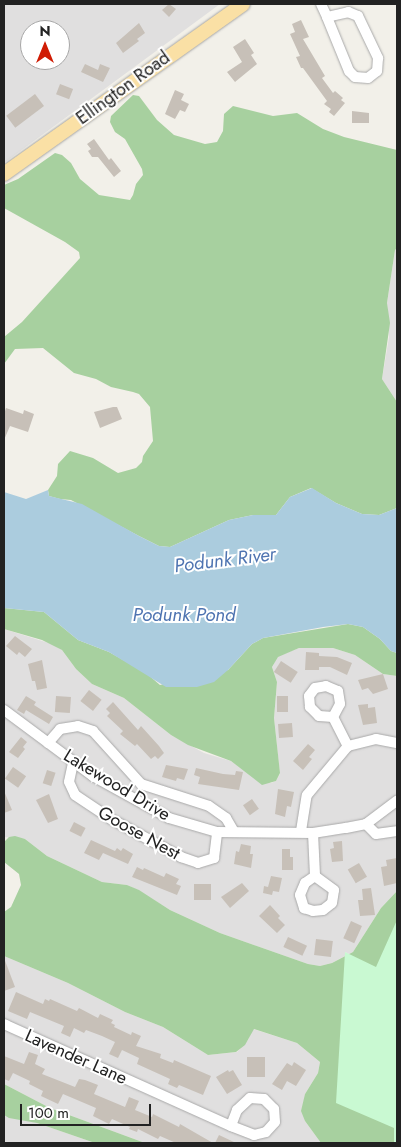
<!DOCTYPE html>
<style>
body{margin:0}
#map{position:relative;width:401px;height:1147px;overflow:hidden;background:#f2f0e9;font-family:Jost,sans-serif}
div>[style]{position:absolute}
.residential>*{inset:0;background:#e0dfdf}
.forest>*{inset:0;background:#a7d09f}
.park>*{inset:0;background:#c9f9d2}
.water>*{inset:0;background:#abccde}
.building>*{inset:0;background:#c7c0b8;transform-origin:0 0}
.roads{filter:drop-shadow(0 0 1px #a9a9a9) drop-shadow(0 0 1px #a9a9a9)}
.minor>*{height:10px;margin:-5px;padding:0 5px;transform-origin:5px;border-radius:5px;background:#fff}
.major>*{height:14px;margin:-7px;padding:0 7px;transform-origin:7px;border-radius:7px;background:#fae0a5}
span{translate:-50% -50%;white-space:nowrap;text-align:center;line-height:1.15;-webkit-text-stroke:4px #fff;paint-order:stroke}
.street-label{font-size:18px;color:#222}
.water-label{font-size:19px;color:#4f74b1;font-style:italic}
.frame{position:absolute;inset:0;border:5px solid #222;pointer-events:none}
.north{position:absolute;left:20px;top:20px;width:50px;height:50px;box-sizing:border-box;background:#fff;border:1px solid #a7a7a7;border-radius:50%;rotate:0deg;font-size:14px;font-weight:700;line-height:20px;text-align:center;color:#222}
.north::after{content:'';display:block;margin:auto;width:18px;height:22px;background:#d01c04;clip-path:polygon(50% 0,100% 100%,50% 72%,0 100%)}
.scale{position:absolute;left:20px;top:1104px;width:131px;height:22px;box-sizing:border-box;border:2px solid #222;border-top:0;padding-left:6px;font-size:15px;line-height:18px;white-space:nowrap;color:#222;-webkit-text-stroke:4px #fff;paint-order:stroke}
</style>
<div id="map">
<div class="residential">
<div style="clip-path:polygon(evenodd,4px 4px,220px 4px,4px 163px,4px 4px,30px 30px,60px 30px,60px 60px,30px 60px,30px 30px)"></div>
<div style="clip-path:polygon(397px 248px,397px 402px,382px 379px,389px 337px,387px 303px,395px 250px)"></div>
<div style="clip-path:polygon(4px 629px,52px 644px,62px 650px,76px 669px,92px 684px,124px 698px,171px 735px,204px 753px,231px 761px,245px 771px,271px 783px,276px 781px,280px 774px,274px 718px,277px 682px,272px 667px,278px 656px,299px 648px,333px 648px,355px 655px,383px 674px,397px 676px,397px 891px,381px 908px,353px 952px,349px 954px,345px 952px,345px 956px,332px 963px,320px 966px,308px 964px,220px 933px,170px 910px,138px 890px,127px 885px,102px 882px,47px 856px,25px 839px,4px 837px)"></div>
<div style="clip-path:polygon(4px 956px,68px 983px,125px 1012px,163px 1027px,208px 1055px,237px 1052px,248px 1040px,253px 1029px,297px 1043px,320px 1062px,318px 1073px,305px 1094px,304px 1105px,305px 1121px,321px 1143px,145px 1143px,50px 1108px,4px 1084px)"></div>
<div style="clip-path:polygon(4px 1115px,37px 1123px,95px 1143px,4px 1143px)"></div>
</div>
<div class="forest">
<div style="clip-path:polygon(133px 95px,139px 96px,157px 120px,174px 135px,205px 144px,217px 142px,223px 131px,224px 114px,233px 106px,273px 116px,297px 113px,323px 129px,344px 137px,397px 150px,397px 248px,395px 250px,387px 303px,390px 323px,382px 379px,397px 402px,397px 508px,379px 515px,362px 514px,336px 503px,311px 488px,290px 497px,276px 515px,253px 515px,229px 520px,170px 547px,159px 546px,139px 536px,71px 500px,60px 499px,49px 496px,48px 490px,57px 476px,58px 464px,70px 451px,93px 458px,118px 473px,136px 468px,142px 462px,143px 456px,153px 441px,150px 407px,139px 394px,133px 392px,111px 387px,96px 379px,74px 373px,43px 348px,15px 349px,4px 364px,4px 337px,22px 322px,80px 258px,79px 252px,65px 242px,4px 208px,4px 185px,18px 179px,55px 153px,62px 155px,71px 163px,80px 179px,99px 195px,130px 200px,133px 195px,136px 184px,143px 175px,142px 169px,125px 139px,115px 132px,110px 122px,111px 116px)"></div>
<div style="clip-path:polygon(4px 608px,44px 612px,78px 640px,109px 652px,146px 673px,160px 685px,228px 670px,252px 644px,263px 638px,348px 624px,363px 627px,380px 639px,391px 651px,397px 653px,397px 676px,383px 674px,355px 655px,333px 648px,299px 648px,278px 657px,272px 667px,277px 682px,274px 718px,280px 773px,276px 781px,262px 785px,231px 761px,188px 745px,171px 735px,124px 698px,92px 684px,76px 669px,62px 650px,42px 640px,4px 629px)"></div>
<div style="clip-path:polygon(15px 836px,25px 839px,47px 856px,102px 882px,127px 885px,139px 890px,170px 910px,220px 933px,308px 964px,320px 966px,332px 963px,353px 952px,381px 908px,397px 891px,397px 1143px,321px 1143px,305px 1121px,301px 1111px,305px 1094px,318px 1073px,320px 1062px,297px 1043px,254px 1029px,245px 1045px,236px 1052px,208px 1055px,163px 1027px,125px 1012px,68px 983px,4px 956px,4px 912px,11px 907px,21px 885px,19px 874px,4px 862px,4px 842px,9px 837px)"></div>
<div style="clip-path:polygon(4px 1084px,50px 1108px,145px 1143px,95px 1143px,37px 1123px,9px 1118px,4px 1115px)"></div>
</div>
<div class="park">
<div style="clip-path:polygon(397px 920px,397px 1143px,394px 1143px,394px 1128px,336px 1103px,345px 952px,376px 967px)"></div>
</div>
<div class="water">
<div style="clip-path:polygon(312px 488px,336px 503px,362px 514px,379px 515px,397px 508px,397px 653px,391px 651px,380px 639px,363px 627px,348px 624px,323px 627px,263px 638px,252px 644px,228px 670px,214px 682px,197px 687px,166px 687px,109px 652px,78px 640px,44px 612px,4px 608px,4px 492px,26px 499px,48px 490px,49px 496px,82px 504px,139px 536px,159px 546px,170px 547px,229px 520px,253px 515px,276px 515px,290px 497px)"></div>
</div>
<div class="building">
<div style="clip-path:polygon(169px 4px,176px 9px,169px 17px,162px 10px)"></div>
<div style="clip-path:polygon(301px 20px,309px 37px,303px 39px,325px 76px,322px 78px,333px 93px,335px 91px,343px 98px,341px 100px,345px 103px,334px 116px,329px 112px,331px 109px,324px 104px,327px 101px,303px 68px,301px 68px,296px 57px,300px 56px,290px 34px,295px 32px,292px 24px)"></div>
<div style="clip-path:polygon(139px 23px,145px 33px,137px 39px,139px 41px,123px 53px,116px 43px)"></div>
<div style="clip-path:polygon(245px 39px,254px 53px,251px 55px,257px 64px,235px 82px,227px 72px,242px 62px,233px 47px)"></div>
<div style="clip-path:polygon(85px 64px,98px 70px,100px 64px,110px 68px,103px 82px,81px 72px)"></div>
<div style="left:60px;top:84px;width:14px;height:11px;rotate:21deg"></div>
<div style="clip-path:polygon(175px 90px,184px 94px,181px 100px,189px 104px,185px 112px,180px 110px,175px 119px,165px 114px)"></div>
<div style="left:35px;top:94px;width:15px;height:36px;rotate:53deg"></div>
<div style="clip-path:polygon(352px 111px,369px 113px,369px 123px,352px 123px)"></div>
<div style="clip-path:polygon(94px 139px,109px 160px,111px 158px,121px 171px,114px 177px,98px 157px,92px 157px,88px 151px,91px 149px,87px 144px)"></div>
<div style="clip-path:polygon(113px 407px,117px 407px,122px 419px,100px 428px,94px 412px)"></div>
<div style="clip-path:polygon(6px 408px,23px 414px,24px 410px,34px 414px,28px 432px,10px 426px,4px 440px,4px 414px)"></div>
<div style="clip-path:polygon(15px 636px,32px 649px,25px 657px,19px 652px,17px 655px,6px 646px)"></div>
<div style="clip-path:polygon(306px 652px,319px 653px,319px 656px,337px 657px,352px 663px,347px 675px,330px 667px,319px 667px,319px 670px,305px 670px)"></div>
<div style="clip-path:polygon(42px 660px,47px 688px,37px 690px,35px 681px,32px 681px,28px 664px)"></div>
<div style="left:281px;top:661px;width:20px;height:13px;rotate:33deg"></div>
<div style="clip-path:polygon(383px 674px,388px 689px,373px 694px,368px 688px,362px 690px,358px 680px)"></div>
<div style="left:89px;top:690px;width:16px;height:14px;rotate:38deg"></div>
<div style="clip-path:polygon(26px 696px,36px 702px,34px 705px,53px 717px,49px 724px,26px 710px,24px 714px,17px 710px)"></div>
<div style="left:56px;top:696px;width:15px;height:16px;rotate:4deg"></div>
<div style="left:277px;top:696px;width:11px;height:16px"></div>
<div style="clip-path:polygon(113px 702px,138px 730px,141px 726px,159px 746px,164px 753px,158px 759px,155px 756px,151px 759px,137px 744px,135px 746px,120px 734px,123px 731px,107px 716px,110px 713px,106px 709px)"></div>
<div style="clip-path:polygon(368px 704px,368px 708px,375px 707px,377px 723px,363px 725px,358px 705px)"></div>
<div style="left:292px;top:723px;width:14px;height:14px;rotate:86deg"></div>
<div style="clip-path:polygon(21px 737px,27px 742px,23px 747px,25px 749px,18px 758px,9px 752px)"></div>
<div style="clip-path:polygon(308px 744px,315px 750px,309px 757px,312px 759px,303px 770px,293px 761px)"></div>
<div style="clip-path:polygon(166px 765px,188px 769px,184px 780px,177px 778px,176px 781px,162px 777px)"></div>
<div style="left:13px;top:767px;width:16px;height:14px;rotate:35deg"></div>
<div style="clip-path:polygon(196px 768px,223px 774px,235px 775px,236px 771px,243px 772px,239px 790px,198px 784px,200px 777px,194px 775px)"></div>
<div style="left:47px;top:770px;width:9px;height:14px;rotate:18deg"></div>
<div style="clip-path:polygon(278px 789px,294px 792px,291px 807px,287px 806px,285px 817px,275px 814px)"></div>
<div style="clip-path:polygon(4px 791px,12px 810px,4px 813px)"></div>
<div style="clip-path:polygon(49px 794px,58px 819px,48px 823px,36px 800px)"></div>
<div style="left:252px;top:799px;width:12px;height:11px;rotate:55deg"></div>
<div style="left:74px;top:822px;width:13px;height:10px;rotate:27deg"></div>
<div style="clip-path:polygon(91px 840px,115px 851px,117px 848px,121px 851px,123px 848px,133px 854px,128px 864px,103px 853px,99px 860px,84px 853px)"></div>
<div style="clip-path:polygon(342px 841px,343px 861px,332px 862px,330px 849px,334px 848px,333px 842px)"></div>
<div style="clip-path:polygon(241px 844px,251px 846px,250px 854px,253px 854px,251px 868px,234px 864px,236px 851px,239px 852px)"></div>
<div style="clip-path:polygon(282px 849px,290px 849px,290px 857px,293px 857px,293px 870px,282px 870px)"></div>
<div style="clip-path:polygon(397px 858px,397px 883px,384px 886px,381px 867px,387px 866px,386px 860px)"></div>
<div style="left:359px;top:863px;width:16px;height:13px;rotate:60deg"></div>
<div style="clip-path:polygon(137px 867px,143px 870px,144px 868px,164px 877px,166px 873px,179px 879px,176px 884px,181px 886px,177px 895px,132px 877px)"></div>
<div style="clip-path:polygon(271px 876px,282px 878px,279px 892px,273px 891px,272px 895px,263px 893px,264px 886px,268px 887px)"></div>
<div style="clip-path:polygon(242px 883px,249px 891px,230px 908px,221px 897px)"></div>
<div style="left:211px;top:884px;width:16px;height:17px;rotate:90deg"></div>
<div style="clip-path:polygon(371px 888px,375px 915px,360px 916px,358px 900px,363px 900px,362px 889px)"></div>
<div style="clip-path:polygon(270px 905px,280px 916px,278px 918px,285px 925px,277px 933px,259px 916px)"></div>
<div style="left:351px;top:921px;width:12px;height:19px;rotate:24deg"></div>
<div style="left:288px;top:937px;width:21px;height:11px;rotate:25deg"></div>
<div style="left:316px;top:939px;width:17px;height:16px;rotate:7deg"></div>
<div style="clip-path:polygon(4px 958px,15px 987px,4px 991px)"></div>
<div style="clip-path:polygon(16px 992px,43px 1004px,45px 999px,49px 1001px,50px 999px,77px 1011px,79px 1008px,98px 1018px,100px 1014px,113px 1020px,111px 1023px,115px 1025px,114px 1027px,131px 1035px,132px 1032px,141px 1036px,136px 1046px,161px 1054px,160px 1058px,173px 1063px,174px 1060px,211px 1076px,203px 1095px,179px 1085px,177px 1088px,168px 1084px,170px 1079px,137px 1064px,139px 1058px,122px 1050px,118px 1058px,109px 1054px,115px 1042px,102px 1036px,86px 1030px,84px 1033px,74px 1028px,70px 1037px,61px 1033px,64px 1026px,30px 1012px,27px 1019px,8px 1011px)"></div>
<div style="clip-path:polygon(29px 1052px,38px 1055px,35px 1064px,45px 1069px,42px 1074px,75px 1087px,79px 1079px,85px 1080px,98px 1085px,94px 1094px,125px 1107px,129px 1097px,139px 1101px,135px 1110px,152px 1117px,153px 1114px,179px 1127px,180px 1124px,213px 1143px,176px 1143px,160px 1136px,158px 1139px,138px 1129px,137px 1132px,129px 1129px,130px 1127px,112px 1119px,109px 1124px,93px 1116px,96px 1108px,63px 1094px,58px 1104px,41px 1096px,43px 1091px,29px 1084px,30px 1081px,13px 1073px,9px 1081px,4px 1079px,4px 1056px,24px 1064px)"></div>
<div style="left:247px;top:1057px;width:18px;height:20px"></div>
<div style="clip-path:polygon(294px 1062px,306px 1070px,296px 1086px,287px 1081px,282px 1090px,272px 1084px,287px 1063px,292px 1066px)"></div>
<div style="clip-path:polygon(228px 1070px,229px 1072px,233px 1070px,242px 1085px,227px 1094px,216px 1077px)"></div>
<div style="clip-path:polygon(219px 1135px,236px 1143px,215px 1143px)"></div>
</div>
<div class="roads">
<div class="minor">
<div style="left:321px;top:4px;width:14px;rotate:65deg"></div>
<div style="left:348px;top:12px;width:11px;rotate:22deg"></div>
<div style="left:358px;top:16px;width:47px;rotate:64.5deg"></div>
<div style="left:378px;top:58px;width:13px;rotate:94deg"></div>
<div style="left:377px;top:71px;width:11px;rotate:142deg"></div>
<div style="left:368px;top:78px;width:13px;rotate:-176deg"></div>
<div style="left:355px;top:77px;width:8px;rotate:-135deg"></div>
<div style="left:349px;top:71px;width:58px;rotate:-112.2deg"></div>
<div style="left:327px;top:17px;width:22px;rotate:-13deg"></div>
<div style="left:4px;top:710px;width:111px;rotate:36.6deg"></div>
<div style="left:93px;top:776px;width:87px;rotate:28.9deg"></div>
<div style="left:169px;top:818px;width:50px;rotate:16.3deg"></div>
<div style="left:217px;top:832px;width:96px;rotate:0.6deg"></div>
<div style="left:313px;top:833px;width:33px;rotate:-9deg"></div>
<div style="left:346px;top:828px;width:20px;rotate:-11deg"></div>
<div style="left:366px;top:824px;width:39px;rotate:-37deg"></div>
<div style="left:333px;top:717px;width:14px;rotate:-176deg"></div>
<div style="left:319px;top:716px;width:13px;rotate:-135deg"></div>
<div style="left:310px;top:707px;width:11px;rotate:-95deg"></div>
<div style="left:309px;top:696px;width:10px;rotate:-53deg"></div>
<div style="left:315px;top:688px;width:11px;rotate:-10deg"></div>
<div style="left:326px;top:686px;width:13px;rotate:23deg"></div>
<div style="left:338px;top:691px;width:13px;rotate:81deg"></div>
<div style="left:340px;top:704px;width:15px;rotate:118deg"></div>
<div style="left:333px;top:717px;width:33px;rotate:63deg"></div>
<div style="left:48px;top:743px;width:18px;rotate:-49deg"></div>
<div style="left:60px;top:729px;width:18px;rotate:-9deg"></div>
<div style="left:78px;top:726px;width:16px;rotate:18deg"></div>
<div style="left:93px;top:731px;width:72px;rotate:47.8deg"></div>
<div style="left:141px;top:784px;width:71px;rotate:17.9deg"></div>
<div style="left:209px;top:806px;width:21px;rotate:35deg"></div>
<div style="left:226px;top:818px;width:16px;rotate:60deg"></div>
<div style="left:73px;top:763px;width:19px;rotate:102deg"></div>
<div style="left:69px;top:782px;width:14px;rotate:65deg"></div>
<div style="left:75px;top:795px;width:43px;rotate:33.7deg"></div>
<div style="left:111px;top:819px;width:80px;rotate:28.5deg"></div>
<div style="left:181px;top:857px;width:18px;rotate:19deg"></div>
<div style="left:198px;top:863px;width:17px;rotate:-17deg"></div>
<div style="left:214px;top:858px;width:26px;rotate:-83deg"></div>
<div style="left:366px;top:824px;width:14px;rotate:45deg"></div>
<div style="left:376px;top:834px;width:21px;rotate:-8deg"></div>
<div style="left:301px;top:831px;width:36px;rotate:-81deg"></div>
<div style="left:307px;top:795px;width:64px;rotate:-50.1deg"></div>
<div style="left:348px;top:746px;width:29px;rotate:-14deg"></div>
<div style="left:376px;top:739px;width:21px;rotate:11deg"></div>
<div style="left:313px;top:833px;width:43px;rotate:87.3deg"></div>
<div style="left:315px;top:876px;width:12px;rotate:145deg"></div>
<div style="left:305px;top:883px;width:13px;rotate:113deg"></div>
<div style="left:300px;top:895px;width:14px;rotate:73deg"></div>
<div style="left:304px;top:908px;width:9px;rotate:18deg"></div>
<div style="left:313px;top:911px;width:10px;rotate:-6deg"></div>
<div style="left:323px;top:910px;width:11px;rotate:-38deg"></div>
<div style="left:332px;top:903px;width:13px;rotate:-81deg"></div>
<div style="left:334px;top:890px;width:24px;rotate:-144deg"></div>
<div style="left:4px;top:1024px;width:2px;rotate:27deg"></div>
<div style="left:6px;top:1025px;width:247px;rotate:24.2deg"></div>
<div style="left:231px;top:1126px;width:25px;rotate:21deg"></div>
<div style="left:254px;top:1135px;width:12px;rotate:-14deg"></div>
<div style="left:266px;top:1132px;width:13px;rotate:-48deg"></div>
<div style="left:275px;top:1122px;width:13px;rotate:-94deg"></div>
<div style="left:274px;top:1109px;width:14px;rotate:-135deg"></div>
<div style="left:264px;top:1099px;width:14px;rotate:-176deg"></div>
<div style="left:250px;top:1098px;width:18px;rotate:137deg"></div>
<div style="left:237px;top:1110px;width:17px;rotate:111deg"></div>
</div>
<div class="major">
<div style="left:4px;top:174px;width:293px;rotate:-35.4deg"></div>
</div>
</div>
<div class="street-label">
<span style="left:123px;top:88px;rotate:-36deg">Ellington Road</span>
<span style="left:117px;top:785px;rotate:31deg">Lakewood Drive</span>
<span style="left:139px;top:833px;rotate:29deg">Goose Nest</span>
<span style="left:76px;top:1057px;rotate:24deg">Lavender Lane</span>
</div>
<div class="water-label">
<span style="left:225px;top:560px;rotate:-7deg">Podunk River</span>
<span style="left:184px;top:615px">Podunk Pond</span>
</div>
<div class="frame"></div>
<div class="north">N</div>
<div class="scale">100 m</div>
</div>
